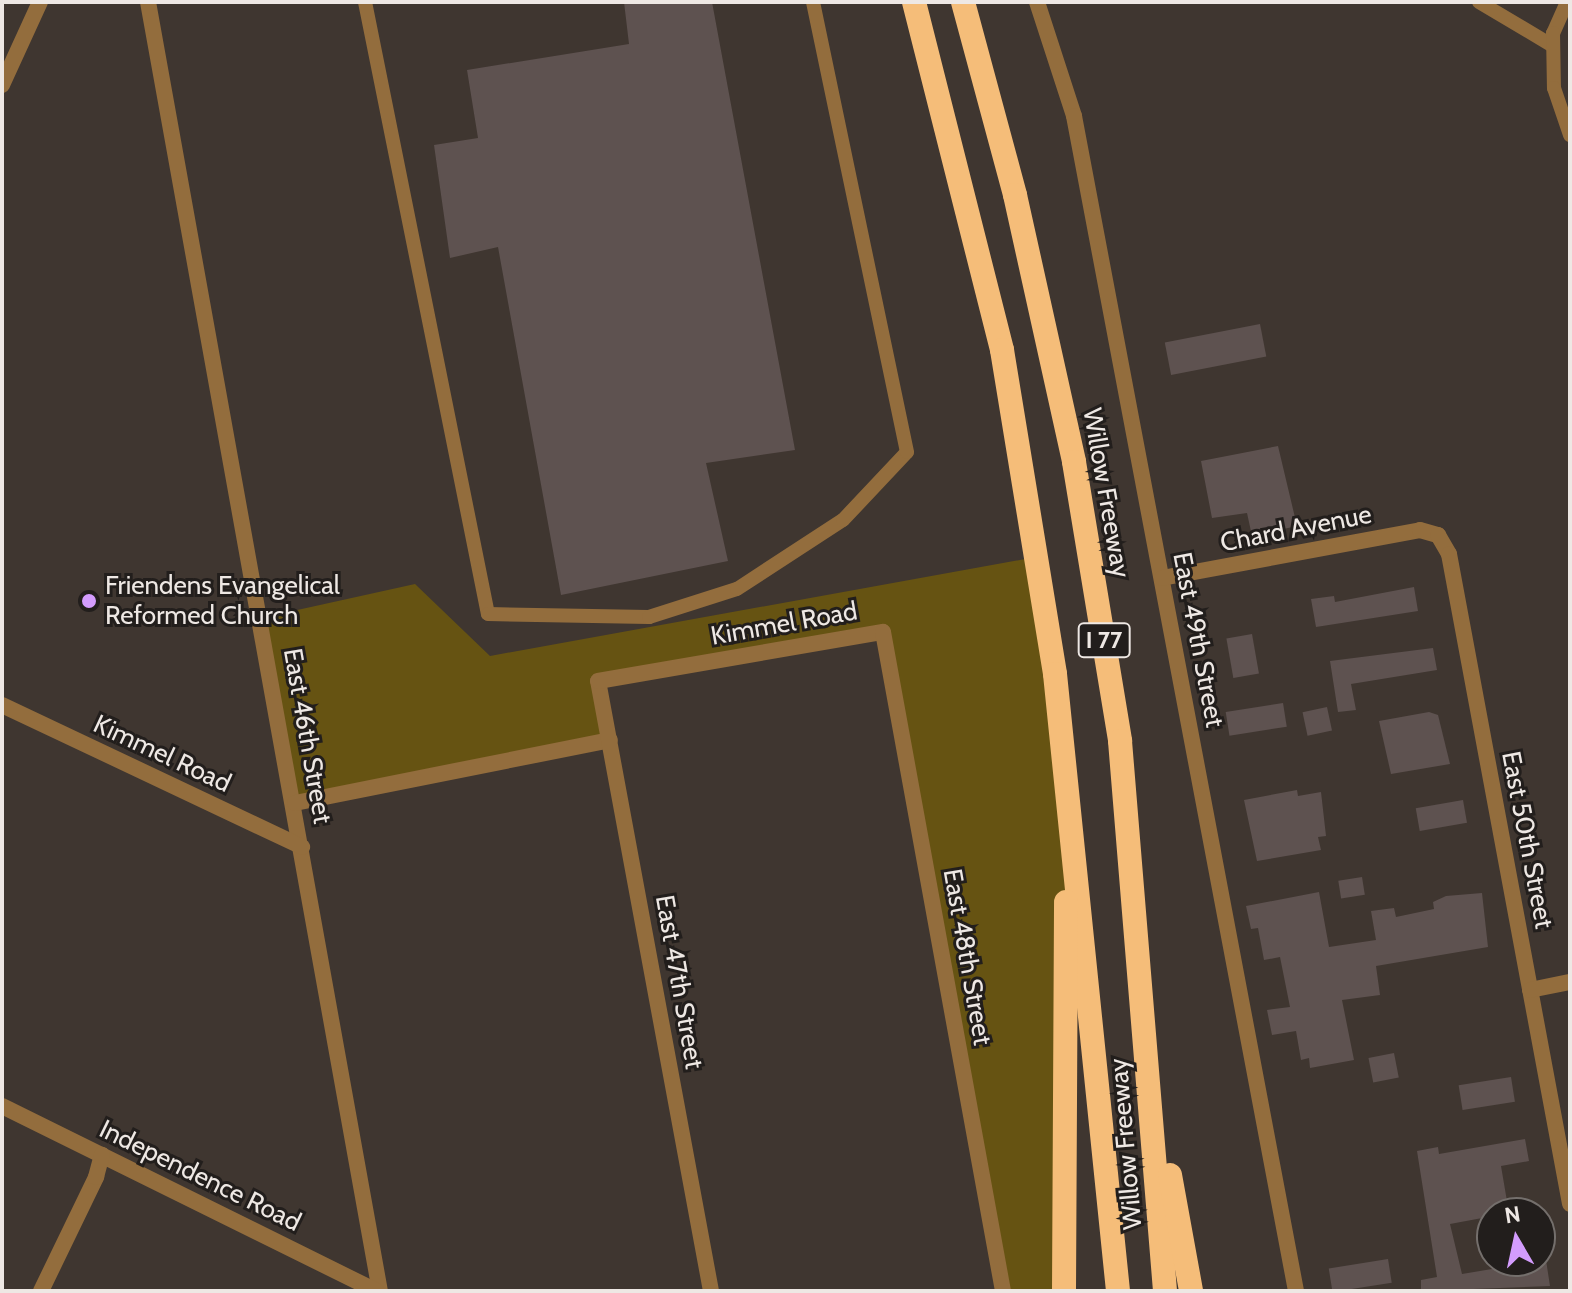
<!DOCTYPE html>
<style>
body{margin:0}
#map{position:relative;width:1572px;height:1293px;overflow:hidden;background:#3f3630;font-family:Cabin,sans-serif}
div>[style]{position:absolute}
.green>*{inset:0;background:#665312}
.building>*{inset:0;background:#5e5250;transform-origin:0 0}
.lane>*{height:14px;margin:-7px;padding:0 7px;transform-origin:7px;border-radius:7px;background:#936d3d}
.street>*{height:16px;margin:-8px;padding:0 8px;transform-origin:8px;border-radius:8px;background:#936d3d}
.highway>*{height:24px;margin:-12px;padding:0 12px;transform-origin:12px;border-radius:12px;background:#f5bd79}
.dots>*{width:22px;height:22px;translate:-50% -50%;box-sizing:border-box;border:4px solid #221e1c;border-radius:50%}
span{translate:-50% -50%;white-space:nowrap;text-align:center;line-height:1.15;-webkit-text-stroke:6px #221e1c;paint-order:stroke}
.shield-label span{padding:2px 6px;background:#221e1c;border:2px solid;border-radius:6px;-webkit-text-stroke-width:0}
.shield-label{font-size:24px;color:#eee8e4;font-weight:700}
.street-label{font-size:26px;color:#eee8e4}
.poi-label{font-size:26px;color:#eee8e4}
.left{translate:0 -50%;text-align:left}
.frame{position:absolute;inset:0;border:4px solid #eee8e4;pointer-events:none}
.north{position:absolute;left:1476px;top:1197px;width:80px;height:80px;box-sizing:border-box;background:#221e1c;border:2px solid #746f6c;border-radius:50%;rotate:351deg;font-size:22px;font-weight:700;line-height:32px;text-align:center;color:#eee8e4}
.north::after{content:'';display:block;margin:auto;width:28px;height:36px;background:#d39cfd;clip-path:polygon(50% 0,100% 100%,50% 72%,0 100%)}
</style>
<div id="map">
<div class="green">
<div style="clip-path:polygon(1036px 557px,1067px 819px,1064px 1291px,1003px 1291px,883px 632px,599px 681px,610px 740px,295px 803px,261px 618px,415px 584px,490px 656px)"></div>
</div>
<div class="building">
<div style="clip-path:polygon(624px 2px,712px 2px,795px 450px,706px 463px,728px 561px,561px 595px,498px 247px,450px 258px,434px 145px,478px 138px,467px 70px,629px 44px)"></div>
<div style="left:1260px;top:324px;width:33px;height:97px;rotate:79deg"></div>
<div style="clip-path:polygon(1278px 446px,1297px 526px,1252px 536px,1247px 513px,1212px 518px,1201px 461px)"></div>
<div style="clip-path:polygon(1414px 587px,1418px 611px,1316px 627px,1311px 599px,1334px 596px,1335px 602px)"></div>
<div style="left:1252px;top:634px;width:40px;height:26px;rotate:80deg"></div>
<div style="clip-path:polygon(1433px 648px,1437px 670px,1351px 684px,1356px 710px,1338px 712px,1330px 661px)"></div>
<div style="left:1283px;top:703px;width:24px;height:58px;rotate:81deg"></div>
<div style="left:1327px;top:707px;width:24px;height:25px;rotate:78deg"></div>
<div style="clip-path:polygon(1429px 712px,1438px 715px,1450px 764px,1391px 774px,1379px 721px)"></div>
<div style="clip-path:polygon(1297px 790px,1298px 796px,1321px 792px,1326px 836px,1318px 837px,1321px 850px,1257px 861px,1244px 800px)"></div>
<div style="left:1463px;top:800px;width:23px;height:48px;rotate:80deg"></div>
<div style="left:1362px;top:877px;width:18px;height:24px;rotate:81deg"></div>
<div style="clip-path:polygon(1319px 892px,1329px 947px,1376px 940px,1371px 911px,1394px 908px,1396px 917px,1434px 909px,1433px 902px,1446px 896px,1482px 893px,1488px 947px,1376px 966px,1380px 995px,1342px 1000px,1354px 1060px,1310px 1068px,1309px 1058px,1301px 1060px,1296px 1031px,1272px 1035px,1267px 1010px,1290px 1007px,1280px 957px,1264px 960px,1258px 928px,1251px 929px,1246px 906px)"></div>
<div style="left:1394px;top:1053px;width:25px;height:26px;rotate:79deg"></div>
<div style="left:1511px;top:1077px;width:25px;height:53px;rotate:81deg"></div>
<div style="clip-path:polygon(1525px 1139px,1529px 1161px,1501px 1166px,1509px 1213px,1450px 1224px,1462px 1274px,1546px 1260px,1550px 1286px,1421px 1291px,1421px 1280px,1437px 1277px,1417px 1151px,1438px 1147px,1439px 1154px)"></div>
<div style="left:1388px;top:1259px;width:24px;height:60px;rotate:81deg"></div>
</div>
<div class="lane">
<div style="left:365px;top:2px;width:624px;rotate:78.64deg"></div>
<div style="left:488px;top:614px;width:161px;rotate:1.1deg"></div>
<div style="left:649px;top:617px;width:92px;rotate:-17.7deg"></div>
<div style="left:737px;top:589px;width:126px;rotate:-33.1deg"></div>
<div style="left:843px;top:520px;width:93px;rotate:-46.7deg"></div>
<div style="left:907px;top:452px;width:460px;rotate:-101.8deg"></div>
<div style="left:1479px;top:2px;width:86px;rotate:30.7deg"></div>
<div style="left:1567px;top:2px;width:34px;rotate:114deg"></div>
<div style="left:1553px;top:33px;width:55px;rotate:89deg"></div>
<div style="left:1554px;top:88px;width:50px;rotate:71.2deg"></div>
</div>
<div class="street">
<div style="left:148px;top:2px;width:1310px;rotate:79.8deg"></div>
<div style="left:1037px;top:2px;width:120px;rotate:72deg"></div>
<div style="left:1074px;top:116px;width:1196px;rotate:79.3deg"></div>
<div style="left:2px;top:85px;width:91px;rotate:-65.4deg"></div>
<div style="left:1162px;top:578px;width:262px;rotate:-10.5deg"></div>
<div style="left:1420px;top:530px;width:19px;rotate:16deg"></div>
<div style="left:1438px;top:535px;width:22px;rotate:60deg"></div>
<div style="left:1449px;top:554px;width:661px;rotate:79.45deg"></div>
<div style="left:2px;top:705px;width:332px;rotate:25.3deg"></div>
<div style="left:295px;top:803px;width:321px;rotate:-11.3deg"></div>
<div style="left:1530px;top:990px;width:41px;rotate:-11.3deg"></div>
<div style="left:2px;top:1106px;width:418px;rotate:26.3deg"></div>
<div style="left:41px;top:1291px;width:127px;rotate:-64.2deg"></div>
<div style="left:96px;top:1177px;width:23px;rotate:-75deg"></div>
<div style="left:711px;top:1291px;width:620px;rotate:-100.49deg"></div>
<div style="left:598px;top:681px;width:289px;rotate:-9.8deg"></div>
<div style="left:883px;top:632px;width:670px;rotate:79.68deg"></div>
</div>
<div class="highway">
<div style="left:914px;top:2px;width:359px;rotate:75.8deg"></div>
<div style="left:1002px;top:350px;width:328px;rotate:80.7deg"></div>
<div style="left:1055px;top:674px;width:620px;rotate:84.17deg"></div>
<div style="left:963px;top:2px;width:200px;rotate:74.9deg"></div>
<div style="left:1015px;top:195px;width:273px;rotate:77.5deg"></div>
<div style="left:1074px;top:462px;width:283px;rotate:80.6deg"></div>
<div style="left:1120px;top:741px;width:552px;rotate:85.32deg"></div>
<div style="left:1170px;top:1175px;width:118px;rotate:79.7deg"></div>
<div style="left:1064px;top:1291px;width:389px;rotate:-89.7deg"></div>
</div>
<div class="dots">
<div style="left:89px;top:601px;background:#d39cfd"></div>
</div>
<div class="shield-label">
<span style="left:1104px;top:640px">I 77</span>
</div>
<div class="street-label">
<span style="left:1106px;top:493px;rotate:80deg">Willow Freeway</span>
<span style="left:1296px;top:529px;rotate:-11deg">Chard Avenue</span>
<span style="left:784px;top:624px;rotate:-10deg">Kimmel Road</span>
<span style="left:1198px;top:640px;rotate:79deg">East 49th Street</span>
<span style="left:307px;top:736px;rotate:80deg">East 46th Street</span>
<span style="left:162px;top:754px;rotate:25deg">Kimmel Road</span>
<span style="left:1527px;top:840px;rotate:79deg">East 50th Street</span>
<span style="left:967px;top:957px;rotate:80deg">East 48th Street</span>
<span style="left:679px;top:982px;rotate:80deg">East 47th Street</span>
<span style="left:1126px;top:1144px;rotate:-95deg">Willow Freeway</span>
<span style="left:200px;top:1176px;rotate:26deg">Independence Road</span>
</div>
<div class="poi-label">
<span class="left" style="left:105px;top:601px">Friendens Evangelical<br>Reformed Church</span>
</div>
<div class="frame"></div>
<div class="north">N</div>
</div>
